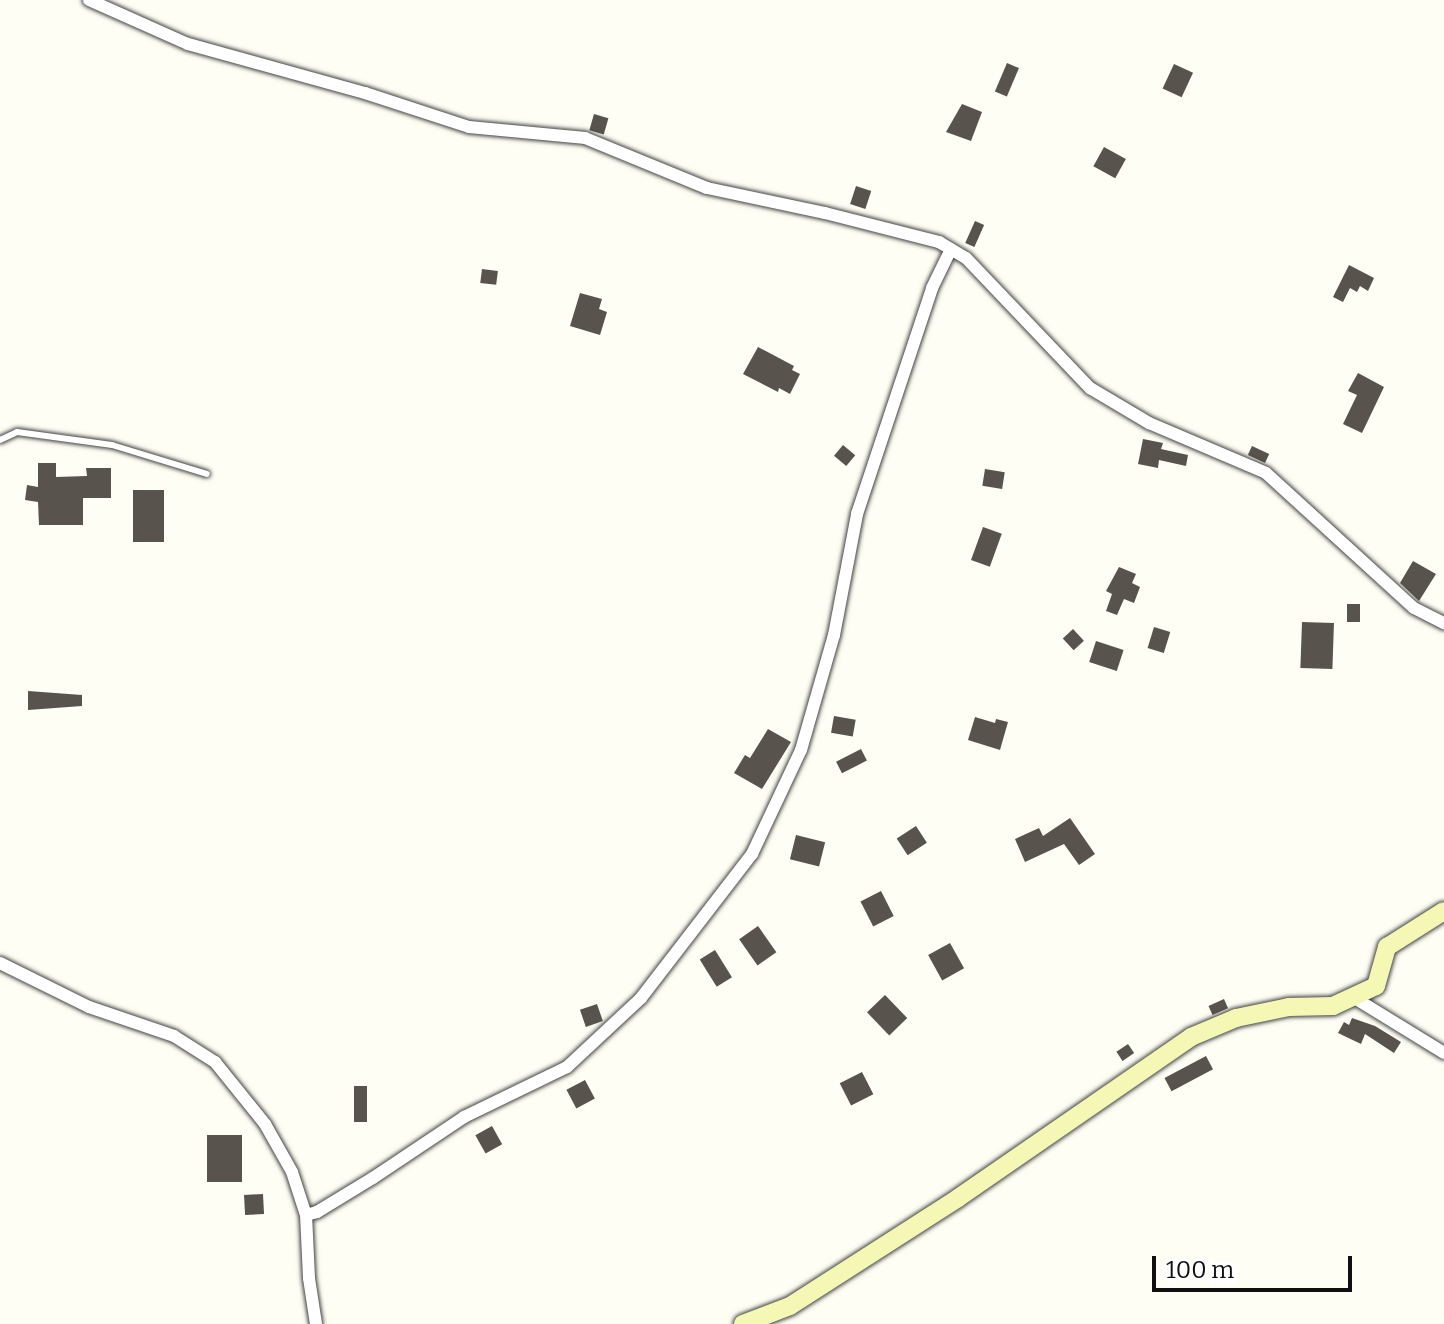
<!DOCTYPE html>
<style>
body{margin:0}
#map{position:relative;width:1444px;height:1324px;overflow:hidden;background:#fefef4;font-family:Bitter,serif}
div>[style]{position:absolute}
.building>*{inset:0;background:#58534d;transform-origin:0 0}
.roads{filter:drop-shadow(0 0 2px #434343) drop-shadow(0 0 2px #434343)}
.lane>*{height:6px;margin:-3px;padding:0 3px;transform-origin:3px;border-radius:3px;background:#fff}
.street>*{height:12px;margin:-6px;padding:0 6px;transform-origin:6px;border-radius:6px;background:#fff}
.secondary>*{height:18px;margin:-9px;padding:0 9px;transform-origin:9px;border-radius:9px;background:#f5f8b4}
span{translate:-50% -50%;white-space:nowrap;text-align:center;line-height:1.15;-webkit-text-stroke:8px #fff;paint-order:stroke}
.scale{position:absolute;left:1152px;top:1256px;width:200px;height:36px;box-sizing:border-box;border:4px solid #101010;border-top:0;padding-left:10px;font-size:24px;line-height:28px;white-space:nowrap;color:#101010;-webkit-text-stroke:6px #fff;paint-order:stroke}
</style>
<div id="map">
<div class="building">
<div style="left:1007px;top:63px;width:13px;height:31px;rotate:23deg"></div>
<div style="left:1174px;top:64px;width:21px;height:27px;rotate:25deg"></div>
<div style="clip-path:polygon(962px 104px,982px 112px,971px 141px,946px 132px)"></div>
<div style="left:594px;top:114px;width:15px;height:17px;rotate:16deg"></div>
<div style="left:1104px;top:147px;width:25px;height:22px;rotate:29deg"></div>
<div style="left:856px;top:186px;width:16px;height:19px;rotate:18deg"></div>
<div style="left:975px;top:221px;width:10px;height:24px;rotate:24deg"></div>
<div style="clip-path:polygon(1349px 265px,1374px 278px,1368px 291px,1360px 286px,1357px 292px,1350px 288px,1343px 302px,1333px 297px)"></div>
<div style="left:482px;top:269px;width:16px;height:14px;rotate:7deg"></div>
<div style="clip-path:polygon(580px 293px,602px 299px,599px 309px,607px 312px,600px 335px,570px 326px)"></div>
<div style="clip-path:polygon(758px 347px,794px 366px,792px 370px,800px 374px,790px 394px,779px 388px,778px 392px,743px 374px)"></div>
<div style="clip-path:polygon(1358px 373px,1384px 387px,1362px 433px,1343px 424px,1357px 395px,1348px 391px)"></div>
<div style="clip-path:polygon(1143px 439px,1163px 443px,1161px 449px,1188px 455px,1186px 466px,1159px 460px,1158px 468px,1138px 464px)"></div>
<div style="left:843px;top:445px;width:16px;height:14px;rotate:40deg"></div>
<div style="left:1252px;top:446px;width:19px;height:10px;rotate:25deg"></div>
<div style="clip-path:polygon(38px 463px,56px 463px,56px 477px,87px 476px,86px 468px,111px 468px,111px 498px,83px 498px,83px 525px,39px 525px,38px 502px,25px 500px,27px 485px,38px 487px)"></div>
<div style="left:985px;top:469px;width:20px;height:17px;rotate:9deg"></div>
<div style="left:133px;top:490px;width:31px;height:52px"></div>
<div style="left:983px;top:527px;width:20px;height:35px;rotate:20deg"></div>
<div style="clip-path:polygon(1413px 561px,1436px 574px,1419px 601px,1400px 583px)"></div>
<div style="clip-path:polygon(1119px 567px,1136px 574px,1132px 583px,1140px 587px,1134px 603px,1124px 599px,1117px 615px,1106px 611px,1112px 594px,1106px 591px)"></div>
<div style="left:1347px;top:604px;width:13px;height:18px"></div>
<div style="left:1302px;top:622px;width:32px;height:46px;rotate:2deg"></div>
<div style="left:1154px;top:627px;width:17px;height:22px;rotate:17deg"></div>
<div style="left:1073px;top:629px;width:16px;height:14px;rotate:47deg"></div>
<div style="left:1096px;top:641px;width:29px;height:22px;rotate:18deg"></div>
<div style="clip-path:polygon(28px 691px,82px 695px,82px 706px,28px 710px)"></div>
<div style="left:834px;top:716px;width:22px;height:17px;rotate:10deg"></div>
<div style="clip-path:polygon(975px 717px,995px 723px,996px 719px,1008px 722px,1000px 750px,968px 740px)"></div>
<div style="clip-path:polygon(768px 729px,791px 742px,762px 789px,734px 773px,745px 755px,750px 758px)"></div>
<div style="left:861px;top:749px;width:13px;height:28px;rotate:63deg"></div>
<div style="clip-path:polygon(1070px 818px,1095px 854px,1079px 865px,1064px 844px,1025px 862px,1015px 839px,1039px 828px,1043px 836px)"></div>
<div style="left:916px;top:826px;width:20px;height:23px;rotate:57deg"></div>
<div style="left:796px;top:835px;width:30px;height:25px;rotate:14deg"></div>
<div style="left:881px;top:891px;width:28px;height:23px;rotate:63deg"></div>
<div style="left:758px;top:926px;width:32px;height:23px;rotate:55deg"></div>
<div style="left:950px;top:943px;width:29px;height:25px;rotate:61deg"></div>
<div style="left:715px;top:950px;width:32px;height:18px;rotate:58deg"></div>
<div style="left:885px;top:995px;width:32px;height:25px;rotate:46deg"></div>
<div style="left:1224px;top:999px;width:10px;height:17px;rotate:66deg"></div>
<div style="left:597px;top:1004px;width:18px;height:18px;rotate:71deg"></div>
<div style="clip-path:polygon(1352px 1018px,1375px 1026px,1401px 1042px,1394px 1053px,1365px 1034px,1361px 1044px,1338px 1033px,1344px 1022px,1349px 1025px)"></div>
<div style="left:1128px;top:1044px;width:11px;height:14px;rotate:56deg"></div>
<div style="left:1206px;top:1056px;width:15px;height:47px;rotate:62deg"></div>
<div style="left:862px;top:1072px;width:25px;height:25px;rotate:63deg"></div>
<div style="left:585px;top:1080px;width:21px;height:21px;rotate:62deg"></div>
<div style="left:354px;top:1086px;width:13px;height:36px"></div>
<div style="left:492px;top:1126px;width:21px;height:19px;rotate:61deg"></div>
<div style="left:207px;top:1135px;width:35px;height:47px"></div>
<div style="left:263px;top:1194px;width:20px;height:19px;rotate:87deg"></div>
</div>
<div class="roads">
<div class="lane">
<div style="left:0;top:440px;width:19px;rotate:-25deg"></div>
<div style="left:17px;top:432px;width:96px;rotate:7.8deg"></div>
<div style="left:112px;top:445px;width:99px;rotate:17deg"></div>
</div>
<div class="street">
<div style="left:89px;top:0;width:108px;rotate:24deg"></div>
<div style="left:188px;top:44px;width:184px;rotate:15.5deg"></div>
<div style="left:365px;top:93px;width:109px;rotate:18.1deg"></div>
<div style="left:469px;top:127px;width:117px;rotate:5.4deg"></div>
<div style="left:585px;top:138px;width:132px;rotate:22.3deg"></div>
<div style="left:707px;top:188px;width:121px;rotate:12deg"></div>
<div style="left:825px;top:213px;width:118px;rotate:14.3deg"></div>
<div style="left:939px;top:242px;width:31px;rotate:31deg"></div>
<div style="left:966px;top:258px;width:180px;rotate:46.4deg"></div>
<div style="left:1090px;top:388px;width:69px;rotate:30.7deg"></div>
<div style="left:1149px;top:423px;width:127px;rotate:23.1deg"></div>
<div style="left:1266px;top:473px;width:200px;rotate:42.4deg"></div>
<div style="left:1414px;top:608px;width:34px;rotate:27deg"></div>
<div style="left:0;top:963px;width:99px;rotate:26.3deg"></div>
<div style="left:89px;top:1007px;width:90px;rotate:18.8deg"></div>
<div style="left:174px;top:1036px;width:49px;rotate:32.4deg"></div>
<div style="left:215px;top:1062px;width:80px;rotate:51.1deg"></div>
<div style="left:265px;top:1124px;width:55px;rotate:60.6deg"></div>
<div style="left:292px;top:1172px;width:45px;rotate:72deg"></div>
<div style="left:1353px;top:997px;width:107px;rotate:31.6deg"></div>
<div style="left:316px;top:1324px;width:47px;rotate:-98.7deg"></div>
<div style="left:309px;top:1278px;width:63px;rotate:-92.7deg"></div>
<div style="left:306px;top:1215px;width:11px;rotate:-15deg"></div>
<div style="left:317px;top:1212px;width:66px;rotate:-31.3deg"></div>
<div style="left:373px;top:1178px;width:110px;rotate:-33.8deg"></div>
<div style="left:464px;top:1117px;width:114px;rotate:-25.9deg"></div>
<div style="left:567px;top:1067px;width:101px;rotate:-43deg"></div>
<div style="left:641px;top:998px;width:182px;rotate:-52.4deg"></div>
<div style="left:752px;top:854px;width:115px;rotate:-64.8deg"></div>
<div style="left:801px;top:750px;width:120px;rotate:-74deg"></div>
<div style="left:834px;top:635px;width:123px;rotate:-79.2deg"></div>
<div style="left:857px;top:514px;width:238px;rotate:-71.6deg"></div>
<div style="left:932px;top:288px;width:43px;rotate:-64deg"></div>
</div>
<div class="secondary">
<div style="left:743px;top:1324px;width:50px;rotate:-21deg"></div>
<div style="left:790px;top:1306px;width:200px;rotate:-32.7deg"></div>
<div style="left:958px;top:1198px;width:283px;rotate:-34.6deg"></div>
<div style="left:1191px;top:1037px;width:49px;rotate:-22.9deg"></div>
<div style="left:1236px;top:1018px;width:54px;rotate:-11.7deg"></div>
<div style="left:1289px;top:1007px;width:44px;rotate:-1.3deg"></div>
<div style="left:1333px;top:1006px;width:47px;rotate:-24.9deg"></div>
<div style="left:1376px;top:986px;width:41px;rotate:-74.2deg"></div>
<div style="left:1387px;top:947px;width:67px;rotate:-32.3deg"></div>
</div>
</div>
<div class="scale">100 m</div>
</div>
